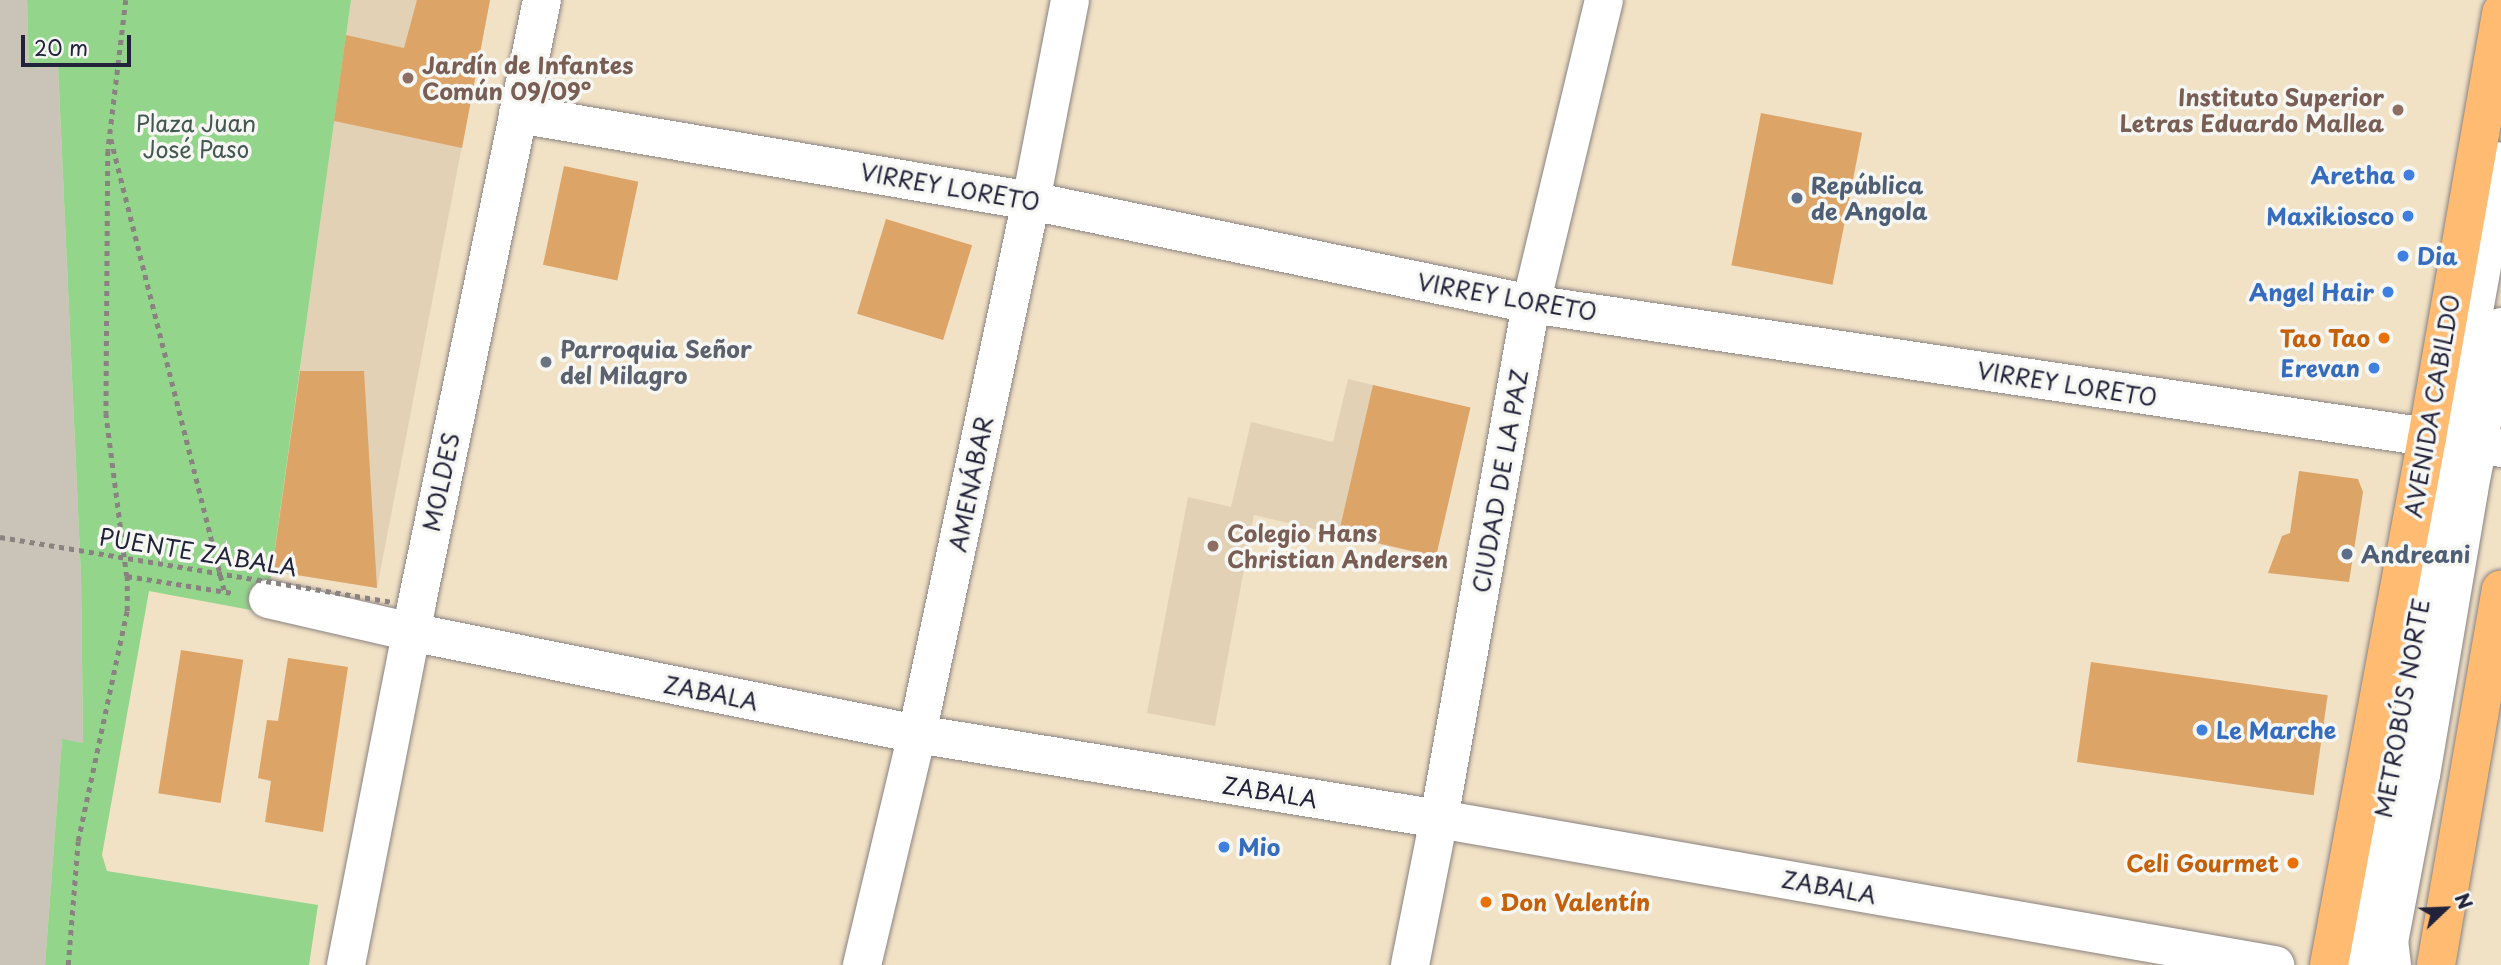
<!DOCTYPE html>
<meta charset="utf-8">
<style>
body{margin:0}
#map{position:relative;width:2501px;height:965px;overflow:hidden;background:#f1e1c5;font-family:"Playpen Sans",sans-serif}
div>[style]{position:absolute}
.built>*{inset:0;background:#e2d1b5}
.industrial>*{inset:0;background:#cac3b8}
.green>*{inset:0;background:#94d58c}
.building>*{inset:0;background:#dda468;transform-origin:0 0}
.path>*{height:4.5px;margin-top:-2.25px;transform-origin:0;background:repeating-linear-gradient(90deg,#8a8280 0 5px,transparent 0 10px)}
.roads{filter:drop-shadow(0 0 2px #8a8280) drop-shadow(0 0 2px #8a8280)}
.minor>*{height:38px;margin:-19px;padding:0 19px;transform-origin:19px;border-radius:19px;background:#fff}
.major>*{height:38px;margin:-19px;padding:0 19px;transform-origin:19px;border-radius:19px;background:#ffbb71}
.path-bridge>*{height:4.5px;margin-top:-2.25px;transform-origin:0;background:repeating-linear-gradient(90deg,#8a8280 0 5px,transparent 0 10px)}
.dots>*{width:19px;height:19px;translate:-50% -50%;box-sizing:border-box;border:4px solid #f6f6f2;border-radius:50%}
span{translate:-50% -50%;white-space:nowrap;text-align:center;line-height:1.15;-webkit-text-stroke:7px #f6f6f2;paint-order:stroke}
.education-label{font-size:23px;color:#785e54;font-weight:700}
.left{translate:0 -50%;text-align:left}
.right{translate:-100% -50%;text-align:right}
.park-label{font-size:23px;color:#445853}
.shop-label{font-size:23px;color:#366cbe;font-weight:700}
.service-label{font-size:23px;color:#4e5e75;font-weight:700}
.street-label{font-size:23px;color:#22223b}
.food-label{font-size:23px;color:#c56008;font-weight:700}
.worship-label{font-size:23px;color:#5b616d;font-weight:700}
.north{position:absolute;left:2410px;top:874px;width:70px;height:70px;-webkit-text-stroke:5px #f6f6f2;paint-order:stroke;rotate:67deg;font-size:19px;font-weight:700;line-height:28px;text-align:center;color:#22223b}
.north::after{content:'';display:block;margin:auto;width:24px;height:32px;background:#22223b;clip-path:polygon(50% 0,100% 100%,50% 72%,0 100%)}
.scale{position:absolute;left:21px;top:35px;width:110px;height:32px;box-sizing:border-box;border:4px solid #22223b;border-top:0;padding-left:9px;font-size:21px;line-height:24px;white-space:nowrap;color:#22223b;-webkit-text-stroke:5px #f6f6f2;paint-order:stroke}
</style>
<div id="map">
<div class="built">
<div style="clip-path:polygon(351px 0,490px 0,377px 588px,272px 571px)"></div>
<div style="clip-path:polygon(1348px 379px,1470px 408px,1435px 557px,1254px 515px,1215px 726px,1147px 713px,1188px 497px,1231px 507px,1251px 422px,1333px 442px)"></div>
</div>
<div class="industrial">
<div style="clip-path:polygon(0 0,27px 0,29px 68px,58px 66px,81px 577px,83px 743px,62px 740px,45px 965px,0 965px)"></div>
</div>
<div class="green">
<div style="clip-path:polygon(27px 0,351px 0,266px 613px,149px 591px,102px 855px,107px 871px,318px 905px,309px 965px,45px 965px,62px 739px,83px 743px,81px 577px,58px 66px,29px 68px)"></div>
</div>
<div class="building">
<div style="clip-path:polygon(417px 0,490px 0,462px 148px,334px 121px,346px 35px,404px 48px)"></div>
<div style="left:1761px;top:113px;width:103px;height:155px;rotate:11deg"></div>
<div style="left:564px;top:166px;width:76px;height:101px;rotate:12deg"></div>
<div style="left:886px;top:219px;width:90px;height:99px;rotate:17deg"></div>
<div style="clip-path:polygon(300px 371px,364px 371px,377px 588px,272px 571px)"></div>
<div style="left:1373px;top:385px;width:100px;height:153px;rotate:13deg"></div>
<div style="clip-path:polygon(2299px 471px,2358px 479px,2363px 492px,2349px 582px,2268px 573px,2282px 536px,2290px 533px)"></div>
<div style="left:181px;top:650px;width:63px;height:145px;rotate:9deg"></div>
<div style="clip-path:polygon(288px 658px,348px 667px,323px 832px,265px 822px,271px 781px,258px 778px,267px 720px,278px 721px)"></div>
<div style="left:2091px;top:662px;width:239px;height:101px;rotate:8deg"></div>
</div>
<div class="path">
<div style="left:126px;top:0;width:152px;rotate:96.8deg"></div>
<div style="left:108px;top:151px;width:262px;rotate:90.4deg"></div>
<div style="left:106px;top:413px;width:164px;rotate:82.7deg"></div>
<div style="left:127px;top:576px;width:107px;rotate:9.1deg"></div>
<div style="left:111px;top:139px;width:467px;rotate:75.9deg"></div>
<div style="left:68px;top:965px;width:124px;rotate:-85.4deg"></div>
<div style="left:78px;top:841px;width:235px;rotate:-78deg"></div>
<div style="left:127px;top:611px;width:35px;rotate:-90deg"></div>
</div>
<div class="roads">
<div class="minor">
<div style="left:518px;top:114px;width:520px;rotate:9.63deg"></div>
<div style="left:1031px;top:201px;width:510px;rotate:11.64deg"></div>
<div style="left:1531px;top:304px;width:981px;rotate:8.44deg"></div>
<div style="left:268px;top:599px;width:147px;rotate:13deg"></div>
<div style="left:411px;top:632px;width:516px;rotate:11.4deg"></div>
<div style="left:917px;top:734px;width:529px;rotate:9.25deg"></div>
<div style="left:1439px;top:819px;width:849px;rotate:9.91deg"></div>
<div style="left:346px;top:965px;width:365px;rotate:-78.9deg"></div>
<div style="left:416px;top:607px;width:620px;rotate:-78.27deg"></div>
<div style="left:862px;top:965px;width:237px;rotate:-76.6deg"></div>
<div style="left:917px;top:734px;width:545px;rotate:-77.93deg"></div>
<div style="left:1031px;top:201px;width:205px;rotate:-79deg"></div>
<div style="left:1410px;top:965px;width:149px;rotate:-78.8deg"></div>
<div style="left:1439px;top:819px;width:523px;rotate:-79.87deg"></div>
<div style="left:1531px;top:304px;width:313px;rotate:-76.5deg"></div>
<div style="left:2365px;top:965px;width:28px;rotate:-96deg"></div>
<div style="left:2362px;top:937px;width:21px;rotate:-82deg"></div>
<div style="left:2365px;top:916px;width:767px;rotate:-79.79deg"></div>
<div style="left:2392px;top:965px;width:23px;rotate:-97deg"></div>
<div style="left:2389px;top:942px;width:170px;rotate:-79.2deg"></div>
<div style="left:2421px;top:775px;width:289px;rotate:-80.4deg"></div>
<div style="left:2469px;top:490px;width:166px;rotate:-78.9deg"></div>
</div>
<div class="major">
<div style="left:2329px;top:965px;width:536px;rotate:-79.47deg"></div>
<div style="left:2427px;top:438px;width:432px;rotate:-80.1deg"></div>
<div style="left:2436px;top:965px;width:381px;rotate:-80.2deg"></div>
</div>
</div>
<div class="path-bridge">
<div style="left:0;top:537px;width:396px;rotate:9.4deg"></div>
</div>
<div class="dots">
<div style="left:408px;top:78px;background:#8d6e63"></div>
<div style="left:2398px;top:110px;background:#8d6e63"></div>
<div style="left:2409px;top:175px;background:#3f7fe0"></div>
<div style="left:1797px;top:198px;background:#5c6f8a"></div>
<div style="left:2408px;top:216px;background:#3f7fe0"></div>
<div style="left:2403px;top:256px;background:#3f7fe0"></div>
<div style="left:2388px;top:292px;background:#3f7fe0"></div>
<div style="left:2384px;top:338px;background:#e8710a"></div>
<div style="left:546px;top:362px;background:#6b7280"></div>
<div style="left:2374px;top:368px;background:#3f7fe0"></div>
<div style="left:1213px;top:546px;background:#8d6e63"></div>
<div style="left:2347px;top:554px;background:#5c6f8a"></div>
<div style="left:2202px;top:730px;background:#3f7fe0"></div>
<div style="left:1224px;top:847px;background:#3f7fe0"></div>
<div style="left:2293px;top:863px;background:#e8710a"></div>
<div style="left:1486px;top:902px;background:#e8710a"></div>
</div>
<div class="education-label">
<span class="left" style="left:422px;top:78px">Jardín de Infantes<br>Común 09/09°</span>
<span class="right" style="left:2384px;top:110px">Instituto Superior<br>Letras Eduardo Mallea</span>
<span class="left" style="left:1227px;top:546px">Colegio Hans<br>Christian Andersen</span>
</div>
<div class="park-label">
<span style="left:196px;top:136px">Plaza Juan<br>José Paso</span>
</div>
<div class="shop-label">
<span class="right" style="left:2395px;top:175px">Aretha</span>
<span class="right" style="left:2394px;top:216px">Maxikiosco</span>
<span class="left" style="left:2417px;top:256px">Dia</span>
<span class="right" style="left:2374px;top:292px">Angel Hair</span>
<span class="right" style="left:2360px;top:368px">Erevan</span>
<span class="left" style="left:2216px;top:730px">Le Marche</span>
<span class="left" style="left:1238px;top:847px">Mio</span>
</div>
<div class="service-label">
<span class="left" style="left:1811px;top:198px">República<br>de Angola</span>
<span class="left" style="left:2361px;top:554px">Andreani</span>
</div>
<div class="street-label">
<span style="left:950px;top:187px;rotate:10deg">VIRREY LORETO</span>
<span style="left:1507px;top:297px;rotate:10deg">VIRREY LORETO</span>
<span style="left:2067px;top:384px;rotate:9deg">VIRREY LORETO</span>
<span style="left:2432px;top:406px;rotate:-80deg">AVENIDA CABILDO</span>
<span style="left:1500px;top:481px;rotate:-80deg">CIUDAD DE LA PAZ</span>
<span style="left:441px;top:482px;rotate:-78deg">MOLDES</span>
<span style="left:971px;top:484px;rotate:-78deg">AMENÁBAR</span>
<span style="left:198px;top:552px;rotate:9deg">PUENTE ZABALA</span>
<span style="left:711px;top:693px;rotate:11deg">ZABALA</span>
<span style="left:2402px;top:708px;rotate:-80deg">METROBÚS NORTE</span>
<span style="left:1270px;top:792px;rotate:9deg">ZABALA</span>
<span style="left:1829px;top:887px;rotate:10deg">ZABALA</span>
</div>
<div class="food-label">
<span class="right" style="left:2370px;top:338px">Tao Tao</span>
<span class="right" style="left:2279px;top:863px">Celi Gourmet</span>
<span class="left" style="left:1500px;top:902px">Don Valentín</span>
</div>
<div class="worship-label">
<span class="left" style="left:560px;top:362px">Parroquia Señor<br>del Milagro</span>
</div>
<div class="north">N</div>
<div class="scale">20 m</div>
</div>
